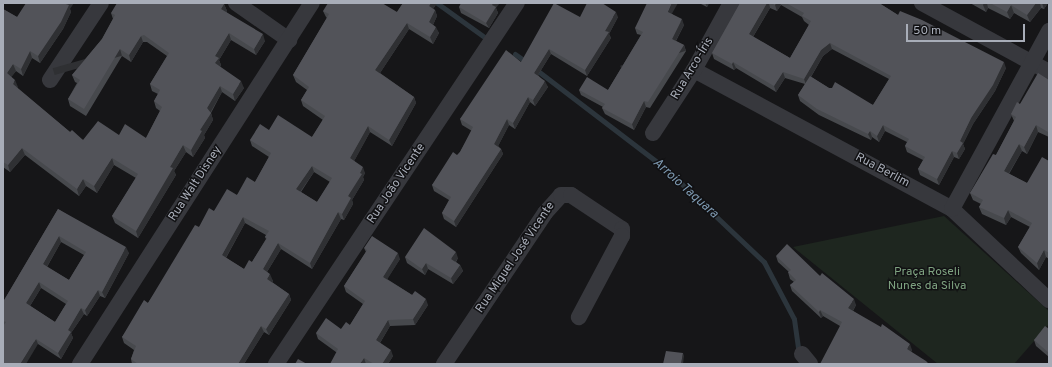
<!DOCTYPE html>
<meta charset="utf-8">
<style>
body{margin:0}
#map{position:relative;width:1052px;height:367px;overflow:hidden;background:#161618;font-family:Overpass,sans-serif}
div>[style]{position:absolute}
.green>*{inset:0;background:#1e261f}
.stream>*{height:5px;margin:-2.5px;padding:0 2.5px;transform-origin:2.5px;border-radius:2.5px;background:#2c353c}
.minor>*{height:16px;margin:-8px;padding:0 8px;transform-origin:8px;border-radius:8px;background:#37383d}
.wall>*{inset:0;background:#47494d}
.shaded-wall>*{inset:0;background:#2f3033;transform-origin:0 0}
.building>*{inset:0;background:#525359}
span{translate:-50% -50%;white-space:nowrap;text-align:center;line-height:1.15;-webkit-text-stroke:3px #111113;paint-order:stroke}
.street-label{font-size:12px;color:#a8adb8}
.park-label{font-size:12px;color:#7fa381}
.water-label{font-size:13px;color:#7f9bb3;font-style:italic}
.frame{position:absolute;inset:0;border:4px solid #a8adb8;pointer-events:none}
.scale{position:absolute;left:906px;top:24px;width:119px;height:18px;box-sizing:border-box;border:2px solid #a8adb8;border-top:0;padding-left:5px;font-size:12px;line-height:14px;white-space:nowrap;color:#a8adb8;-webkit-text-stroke:3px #111113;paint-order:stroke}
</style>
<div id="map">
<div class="green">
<div style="clip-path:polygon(944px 216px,1049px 311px,1049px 324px,1014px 364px,938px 364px,793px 247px)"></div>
</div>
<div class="stream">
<div style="left:437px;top:3px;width:57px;rotate:35.7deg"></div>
<div style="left:515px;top:54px;width:16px;rotate:35deg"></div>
<div style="left:534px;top:68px;width:166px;rotate:37.4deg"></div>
<div style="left:666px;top:169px;width:135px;rotate:43.5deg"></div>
<div style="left:764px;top:262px;width:64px;rotate:62.2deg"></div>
<div style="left:794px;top:319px;width:34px;rotate:82deg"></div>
</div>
<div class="minor">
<div style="left:236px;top:3px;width:65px;rotate:34.9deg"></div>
<div style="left:922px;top:3px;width:145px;rotate:28.5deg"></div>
<div style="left:694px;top:70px;width:293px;rotate:28.3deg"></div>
<div style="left:952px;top:209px;width:133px;rotate:43.2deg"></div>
<div style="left:50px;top:80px;width:92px;rotate:-56.5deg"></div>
<div style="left:653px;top:133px;width:75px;rotate:-56.9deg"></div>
<div style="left:694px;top:70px;width:77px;rotate:-61.1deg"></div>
<div style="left:952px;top:209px;width:203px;rotate:-61.4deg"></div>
<div style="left:802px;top:354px;width:13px;rotate:51deg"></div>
<div style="left:80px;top:364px;width:429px;rotate:-57.3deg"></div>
<div style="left:276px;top:364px;width:434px;rotate:-56.3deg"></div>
<div style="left:444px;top:364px;width:182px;rotate:-56.2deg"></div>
<div style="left:545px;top:213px;width:24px;rotate:-48deg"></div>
<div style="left:561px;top:195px;width:10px"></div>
<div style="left:571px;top:195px;width:61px;rotate:33.7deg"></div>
<div style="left:622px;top:229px;width:7px;rotate:90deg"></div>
<div style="left:622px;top:236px;width:92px;rotate:118deg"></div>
</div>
<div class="wall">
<div style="clip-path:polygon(182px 3px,224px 4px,227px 11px,226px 12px,265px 41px,256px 55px,231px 40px,219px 60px,221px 65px,220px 67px,244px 88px,235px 101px,222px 92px,211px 113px,213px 120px,204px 135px,205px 138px,193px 157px,186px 152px,174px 171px,176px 175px,138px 238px,115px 223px,112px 216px,136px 178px,114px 165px,97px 193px,86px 186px,79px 196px,25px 155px,10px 172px,3px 167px,3px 9px,17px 17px,70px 9px,71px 12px,63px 29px,40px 63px,32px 58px,23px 76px,16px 71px,11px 77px,17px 88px,70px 132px,83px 140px,119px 135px,146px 138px,160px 111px,156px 108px,154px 101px,158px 94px,152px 91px,150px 84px,167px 56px,147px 42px,143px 42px,131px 62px,122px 56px,86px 116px,70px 106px,68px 99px,77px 83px,75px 82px,72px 75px,102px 39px,113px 19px,111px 13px)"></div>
<div style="clip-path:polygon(evenodd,403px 3px,437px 3px,433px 9px,435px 10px,437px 16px,433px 25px,439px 33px,433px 44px,409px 29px,380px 73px,414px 97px,416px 103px,392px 146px,370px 132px,354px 161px,365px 173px,363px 177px,364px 180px,352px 200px,353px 204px,344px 220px,341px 219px,312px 269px,281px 249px,267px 272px,273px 281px,272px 282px,289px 294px,291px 300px,269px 335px,264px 332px,244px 364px,132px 364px,131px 359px,134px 350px,124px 343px,122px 337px,148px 303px,199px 227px,214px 211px,255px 182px,269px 157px,252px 146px,250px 140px,269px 130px,312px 137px,323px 120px,303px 106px,301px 100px,307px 90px,296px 82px,293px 75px,327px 18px,326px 17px,323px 11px,397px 12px,403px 3px,314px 172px,330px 182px,317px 202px,301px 192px,314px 172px,403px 3px,245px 223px,266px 235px,265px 237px,266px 239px,252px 262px,244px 269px,226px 258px,245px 223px)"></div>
<div style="clip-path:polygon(699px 3px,709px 3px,707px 7px)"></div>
<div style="clip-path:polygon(evenodd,740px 3px,879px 3px,898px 15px,1006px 68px,995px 91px,973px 124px,963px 144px,965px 149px,959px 159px,954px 157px,939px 185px,920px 175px,918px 169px,923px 160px,907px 152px,905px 146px,907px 142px,885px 131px,879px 142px,872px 137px,871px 140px,819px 115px,800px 101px,798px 95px,805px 84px,785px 78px,776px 92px,736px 68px,734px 70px,714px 59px,712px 53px,740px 3px,781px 5px,802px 17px,804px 21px,809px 25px,790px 58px,753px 37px,770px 8px,777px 11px,781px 5px,740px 3px,832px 49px,889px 79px,873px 105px,829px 88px,811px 77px,823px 56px,832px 49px)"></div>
<div style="clip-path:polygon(970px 3px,1048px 3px,1044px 9px,1041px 8px,1030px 22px,1014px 13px,1010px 19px,988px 8px,986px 12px)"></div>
<div style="clip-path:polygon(459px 7px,496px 8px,498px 13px,489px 28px,461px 13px)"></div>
<div style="clip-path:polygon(672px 14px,684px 25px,676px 41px,684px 45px,686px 51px,650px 108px,646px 107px,634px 130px,605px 114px,602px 108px,603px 107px,581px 95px,579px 90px,608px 90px,641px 35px,637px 34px,635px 28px)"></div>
<div style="clip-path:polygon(580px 17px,618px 17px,609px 34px,611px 38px,587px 76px,551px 54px,538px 75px,548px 87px,535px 106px,530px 102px,515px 129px,509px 125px,498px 146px,501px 149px,503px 154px,456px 227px,444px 219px,442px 213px,449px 200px,434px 191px,432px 185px,460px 152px,472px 131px,462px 125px,460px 119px,521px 62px)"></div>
<div style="clip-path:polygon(1049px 80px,1049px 137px,1038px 132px,1027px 154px,1022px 151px,1009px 174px,1027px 183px,1049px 161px,1049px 259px,1046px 257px,1039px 270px,1021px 253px,1018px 247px,1030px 227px,1011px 217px,1006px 225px,982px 214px,979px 207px,981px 204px,973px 200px,970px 193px,996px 155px,1014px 121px,1011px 114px,1020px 104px)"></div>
<div style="clip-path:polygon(evenodd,58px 209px,129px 253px,105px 298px,100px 296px,87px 316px,84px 314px,71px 333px,73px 338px,61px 359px,38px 344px,3px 325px,3px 302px,58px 209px,61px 242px,84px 255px,69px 280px,47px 267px,61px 242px,58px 209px,41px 288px,66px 304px,55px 322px,30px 306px,41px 288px)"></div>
<div style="clip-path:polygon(364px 248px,400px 259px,387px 279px,428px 305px,415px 325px,390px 326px,380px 343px,393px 356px,388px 364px,367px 364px,336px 352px,318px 339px,316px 333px,341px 329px,350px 325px,363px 304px,346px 292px,344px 286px,366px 252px)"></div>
<div style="clip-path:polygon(776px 256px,820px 276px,856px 305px,853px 311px,912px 350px,911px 352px,840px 326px,823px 316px,821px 318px,792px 291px,790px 285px,794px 282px,790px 279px,788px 272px,789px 272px,778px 262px)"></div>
<div style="clip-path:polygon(405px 257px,458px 258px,456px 262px,460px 265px,463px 271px,453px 284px,428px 269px,425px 275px,407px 263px)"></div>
<div style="clip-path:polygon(1049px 329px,1049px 357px,1036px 346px,1034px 340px)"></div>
</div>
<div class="shaded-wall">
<div style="clip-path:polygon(67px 3px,74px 3px,70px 9px,71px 12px,63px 29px,40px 63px,38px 56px)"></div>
<div style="clip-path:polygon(431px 3px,437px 3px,431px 12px,429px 6px)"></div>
<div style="clip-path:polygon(494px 3px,500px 3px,496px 8px,498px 13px,489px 28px,486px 23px,492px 5px)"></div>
<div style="clip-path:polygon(672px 3px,678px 3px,670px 17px,668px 12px)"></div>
<div style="clip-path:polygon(705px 3px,709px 3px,707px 7px)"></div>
<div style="clip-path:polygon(767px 3px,769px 3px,770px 8px,751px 40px,749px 34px)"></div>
<div style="clip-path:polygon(776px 3px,780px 3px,781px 5px,777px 11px,775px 5px)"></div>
<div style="clip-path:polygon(984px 3px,987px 3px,988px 8px,986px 12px,983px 5px)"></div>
<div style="clip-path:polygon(1036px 3px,1040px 3px,1041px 8px,1030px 22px,1027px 15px)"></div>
<div style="clip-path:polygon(1042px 3px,1048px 3px,1044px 9px)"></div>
<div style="clip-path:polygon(224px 4px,227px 11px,224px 16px,221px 9px)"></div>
<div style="clip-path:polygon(1011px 5px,1014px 13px,1010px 19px,1007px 12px)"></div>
<div style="clip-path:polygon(435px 10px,437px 16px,431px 29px,429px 22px)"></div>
<div style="clip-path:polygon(616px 12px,618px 17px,609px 34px,611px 38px,587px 76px,585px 70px,605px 31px)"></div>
<div style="clip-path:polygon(682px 19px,684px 25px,674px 44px,672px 39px)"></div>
<div style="clip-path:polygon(407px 23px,409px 29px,378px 76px,375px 70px)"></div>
<div style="clip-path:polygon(436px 27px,439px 33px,433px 44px,430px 37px)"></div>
<div style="clip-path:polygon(229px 33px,231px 40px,219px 60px,221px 65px,218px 70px,215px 63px,215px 56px)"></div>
<div style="clip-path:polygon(263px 34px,265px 41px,256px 55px,254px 49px)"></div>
<div style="clip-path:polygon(141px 36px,143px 42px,131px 62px,129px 55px)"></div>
<div style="clip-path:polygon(830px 43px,832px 49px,823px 56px,806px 85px,804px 79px,821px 50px)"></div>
<div style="left:684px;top:45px;width:6px;height:67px;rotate:72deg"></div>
<div style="left:120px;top:49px;width:7px;height:70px;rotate:74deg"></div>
<div style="clip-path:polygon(549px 49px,551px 54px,536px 78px,534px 73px)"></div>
<div style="clip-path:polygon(30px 51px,32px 58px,23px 76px,21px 69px)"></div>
<div style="clip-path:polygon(733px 62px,736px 68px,734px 70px,732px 64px)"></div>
<div style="clip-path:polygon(1004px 62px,1006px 68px,995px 91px,973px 124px,963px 144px,965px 149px,959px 159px,957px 153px,960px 141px,971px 118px)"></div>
<div style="clip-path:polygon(13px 64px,16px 71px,9px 80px,7px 73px)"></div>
<div style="clip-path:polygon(783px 72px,785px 78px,776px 92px,774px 86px)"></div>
<div style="clip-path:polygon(15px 80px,18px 87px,16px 91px,13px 84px)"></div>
<div style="clip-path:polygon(241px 81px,244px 88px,235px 101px,233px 94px)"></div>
<div style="clip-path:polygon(545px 81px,548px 87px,535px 106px,533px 100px)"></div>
<div style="clip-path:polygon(220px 86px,222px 92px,209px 115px,207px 108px)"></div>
<div style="clip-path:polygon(414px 97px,416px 103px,392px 146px,389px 140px)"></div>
<div style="clip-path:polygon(528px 97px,530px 102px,515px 129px,513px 123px)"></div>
<div style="clip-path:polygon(644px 101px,646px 107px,634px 130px,632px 124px)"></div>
<div style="clip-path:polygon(211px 113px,213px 120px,204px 135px,205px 138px,193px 157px,191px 150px,200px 130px)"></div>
<div style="clip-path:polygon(507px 119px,509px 125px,496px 150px,494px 144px)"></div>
<div style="clip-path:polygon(883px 125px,885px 131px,879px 142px,877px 136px)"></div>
<div style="clip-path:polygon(1036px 125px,1038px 132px,1027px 154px,1024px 147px)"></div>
<div style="clip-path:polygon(368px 126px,370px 132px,352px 165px,350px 158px)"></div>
<div style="clip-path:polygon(870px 131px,872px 137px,871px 140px,868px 134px)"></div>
<div style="clip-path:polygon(1019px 144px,1022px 151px,1006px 178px,1004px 171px)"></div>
<div style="clip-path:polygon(183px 145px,186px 152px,174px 171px,176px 175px,138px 238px,136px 231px,170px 167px)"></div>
<div style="clip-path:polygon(22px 148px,25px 155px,10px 172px,8px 165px)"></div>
<div style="clip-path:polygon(501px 149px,503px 154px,456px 227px,454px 221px)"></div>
<div style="clip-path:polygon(952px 151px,954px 157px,939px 185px,937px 179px)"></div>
<div style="clip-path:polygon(112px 158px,114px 165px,97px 193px,94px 186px)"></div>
<div style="clip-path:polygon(312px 166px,314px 172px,298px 195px,296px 189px)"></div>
<div style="clip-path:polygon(363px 167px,365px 173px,363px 177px,364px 180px,352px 200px,353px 204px,344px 220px,342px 214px,348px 196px)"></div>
<div style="clip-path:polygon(83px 179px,86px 186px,79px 196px,77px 189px)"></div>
<div style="clip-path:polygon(1008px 210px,1011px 217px,1006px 225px,1004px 218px)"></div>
<div style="clip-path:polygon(338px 212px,341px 219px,312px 269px,310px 263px)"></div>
<div style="clip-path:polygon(243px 217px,245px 223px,224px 261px,222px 255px)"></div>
<div style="clip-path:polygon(59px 236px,61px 242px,45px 270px,43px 264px)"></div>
<div style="clip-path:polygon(278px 243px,281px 249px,265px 275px,263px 269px)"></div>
<div style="clip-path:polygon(126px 247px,129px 253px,105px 298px,102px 292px)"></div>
<div style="clip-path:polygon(1044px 250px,1046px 257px,1039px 270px,1037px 263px)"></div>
<div style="clip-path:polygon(456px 252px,458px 258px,453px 265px,451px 259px)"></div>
<div style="clip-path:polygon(398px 253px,400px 259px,385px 283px,383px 277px)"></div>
<div style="clip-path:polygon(426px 263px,428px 269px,425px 275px,422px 269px)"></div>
<div style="clip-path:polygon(460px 265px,463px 271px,453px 284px,451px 278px)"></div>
<div style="clip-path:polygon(270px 274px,273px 281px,269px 286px,267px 279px)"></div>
<div style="clip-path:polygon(39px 282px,41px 288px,28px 309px,26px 303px)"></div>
<div style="clip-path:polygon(98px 290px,100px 296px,87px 316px,85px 310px)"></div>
<div style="clip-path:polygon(289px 294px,291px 300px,269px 335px,266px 329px)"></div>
<div style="clip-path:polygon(426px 299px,428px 305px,415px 325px,413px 319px)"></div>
<div style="clip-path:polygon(854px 299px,856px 305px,851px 314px,848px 308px)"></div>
<div style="clip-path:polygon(81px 308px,84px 314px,71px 333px,73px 338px,61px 359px,58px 353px,68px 330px)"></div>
<div style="clip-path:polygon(820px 310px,823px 316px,821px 318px,819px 312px)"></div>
<div style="clip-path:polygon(388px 320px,390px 326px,378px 346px,376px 340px)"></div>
<div style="clip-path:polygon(261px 326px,264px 332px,244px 364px,238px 364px)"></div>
<div style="clip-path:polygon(36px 339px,38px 344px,26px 364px,22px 364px,21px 363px)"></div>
<div style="clip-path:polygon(910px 344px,912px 350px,909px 356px,907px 349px)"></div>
<div style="clip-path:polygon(391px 350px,393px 356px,388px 364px,382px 364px)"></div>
<div style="clip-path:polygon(683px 353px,684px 356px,683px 364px,681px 364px)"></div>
<div style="clip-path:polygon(364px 358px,366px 364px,360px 364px)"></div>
</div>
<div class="building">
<div style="clip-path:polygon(26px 3px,67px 3px,66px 4px,69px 5px,61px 22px,38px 56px,30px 51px,21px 69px,13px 64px,7px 73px,15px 80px,13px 84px,70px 132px,72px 130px,83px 140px,98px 121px,119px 135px,125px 124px,146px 138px,162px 107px,154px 101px,160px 90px,150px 84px,169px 53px,144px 35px,141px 36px,129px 55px,120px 49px,84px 109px,68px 99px,80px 80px,72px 75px,102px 39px,115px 15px,111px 13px,117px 3px,222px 3px,224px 4px,221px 9px,263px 34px,254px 49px,229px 33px,215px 56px,219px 58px,215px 63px,241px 81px,233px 94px,220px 86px,207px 108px,211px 113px,200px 130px,202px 131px,191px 150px,183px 145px,170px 167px,173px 168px,136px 231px,112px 216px,138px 174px,112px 158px,94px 186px,83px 179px,77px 189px,22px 148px,8px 165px,3px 162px,3px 9px,17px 17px)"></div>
<div style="clip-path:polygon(evenodd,328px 3px,382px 3px,397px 12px,403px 3px,431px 3px,429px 6px,435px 10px,429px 22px,436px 27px,430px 37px,407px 23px,375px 70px,414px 97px,389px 140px,368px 126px,350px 158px,363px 167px,360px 173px,362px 174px,348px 196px,351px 198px,342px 214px,338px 212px,310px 263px,278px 243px,263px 269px,270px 274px,267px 279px,289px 294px,266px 329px,261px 326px,238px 364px,138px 364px,131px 359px,136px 346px,122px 337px,144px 300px,148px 303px,195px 225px,199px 227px,209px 208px,214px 211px,227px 189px,237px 195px,247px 177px,255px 182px,271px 153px,250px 140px,260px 124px,269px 130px,278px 115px,312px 137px,325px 116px,301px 100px,309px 87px,293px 75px,329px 14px,323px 11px,328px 3px,312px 166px,332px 178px,317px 202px,296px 189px,312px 166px,328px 3px,243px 217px,269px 231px,265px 237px,267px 238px,252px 262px,249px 260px,244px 269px,222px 255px,243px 217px)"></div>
<div style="clip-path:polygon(461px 3px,494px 3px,492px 5px,496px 7px,486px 23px,459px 7px)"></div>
<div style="clip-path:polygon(554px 3px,580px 17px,587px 3px,602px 3px,616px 12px,605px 31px,609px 32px,585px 70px,549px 49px,534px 73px,545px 81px,533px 100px,528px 97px,513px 123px,507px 119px,494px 144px,501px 149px,454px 221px,442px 213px,451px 197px,432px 185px,453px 152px,457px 155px,460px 152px,473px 127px,460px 119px,506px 50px,521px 62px)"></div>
<div style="clip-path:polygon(647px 3px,672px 3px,668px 12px,682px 19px,672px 39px,684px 45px,648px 102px,644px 101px,632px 124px,602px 108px,605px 104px,579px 90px,587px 77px,608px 90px,643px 32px,635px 28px)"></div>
<div style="clip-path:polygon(740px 3px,767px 3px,749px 34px,790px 58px,811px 21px,802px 16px,804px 13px,786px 3px,879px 3px,898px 15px,900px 11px,922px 20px,1004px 62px,993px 85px,971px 118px,960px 141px,963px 143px,957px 153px,952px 151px,937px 179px,918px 169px,925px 157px,905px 146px,909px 139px,883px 125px,877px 136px,870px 131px,868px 134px,817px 109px,798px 95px,810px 76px,829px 88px,832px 88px,835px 82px,873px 105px,891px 76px,830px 43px,821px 50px,804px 79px,783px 72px,774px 86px,733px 62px,732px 64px,712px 53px)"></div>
<div style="clip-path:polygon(771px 3px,776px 3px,775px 5px)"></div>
<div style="clip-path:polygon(990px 3px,1036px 3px,1027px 15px,1011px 5px,1007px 12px)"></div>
<div style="clip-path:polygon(1038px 73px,1049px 80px,1049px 130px,1048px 132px,1036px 125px,1024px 147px,1019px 144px,1004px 171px,1027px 183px,1042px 157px,1049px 161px,1049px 253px,1044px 250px,1037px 263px,1018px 247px,1032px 223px,1008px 210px,1004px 218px,979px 207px,983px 200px,970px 193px,993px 154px,996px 155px,1016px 117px,1011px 114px,1017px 102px,1020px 104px)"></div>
<div style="clip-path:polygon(evenodd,58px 209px,126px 247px,102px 292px,98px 290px,85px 310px,81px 308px,68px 330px,71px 332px,58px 353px,36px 339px,21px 363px,23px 364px,3px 364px,3px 326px,6px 322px,3px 321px,3px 302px,58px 209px,59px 236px,86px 252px,69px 280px,43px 264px,59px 236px,58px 209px,39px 282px,68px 301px,55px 322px,26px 303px,39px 282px)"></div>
<div style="clip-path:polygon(424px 228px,456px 252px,451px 259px,460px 265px,451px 278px,426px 263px,422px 269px,405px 257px)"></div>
<div style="clip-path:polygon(372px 236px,398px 253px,383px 277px,412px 295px,415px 291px,426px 299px,413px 319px,388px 320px,376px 340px,391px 350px,382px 364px,374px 364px,364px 358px,360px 364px,330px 364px,338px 349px,316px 333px,326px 318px,341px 329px,346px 322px,350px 325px,365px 301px,344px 286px,367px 250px,364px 248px)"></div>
<div style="clip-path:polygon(787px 244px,820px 276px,822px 273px,854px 299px,848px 308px,881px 327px,882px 324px,910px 344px,907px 349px,926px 361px,929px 364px,820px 364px,842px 322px,820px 310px,819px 312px,790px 285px,796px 280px,788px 272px,791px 270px,776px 256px)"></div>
<div style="clip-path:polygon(1045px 326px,1049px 329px,1049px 353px,1034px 340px)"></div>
<div style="clip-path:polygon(666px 351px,683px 353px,681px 364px,663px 364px)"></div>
<div style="clip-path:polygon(298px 359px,307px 364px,295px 364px)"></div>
</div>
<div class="street-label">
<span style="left:693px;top:69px;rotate:-59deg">Rua Arco-Íris</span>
<span style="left:882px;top:171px;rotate:28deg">Rua Berlim</span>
<span style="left:196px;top:184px;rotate:-57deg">Rua Walt Disney</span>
<span style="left:397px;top:184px;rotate:-56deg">Rua João Vicente</span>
<span style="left:516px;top:258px;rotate:-56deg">Rua Miguel José Vicente</span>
</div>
<div class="park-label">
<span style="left:927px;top:280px">Praça Roseli<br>Nunes da Silva</span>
</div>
<div class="water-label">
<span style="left:685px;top:189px;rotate:42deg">Arroio Taquara</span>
</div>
<div class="frame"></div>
<div class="scale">50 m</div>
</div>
